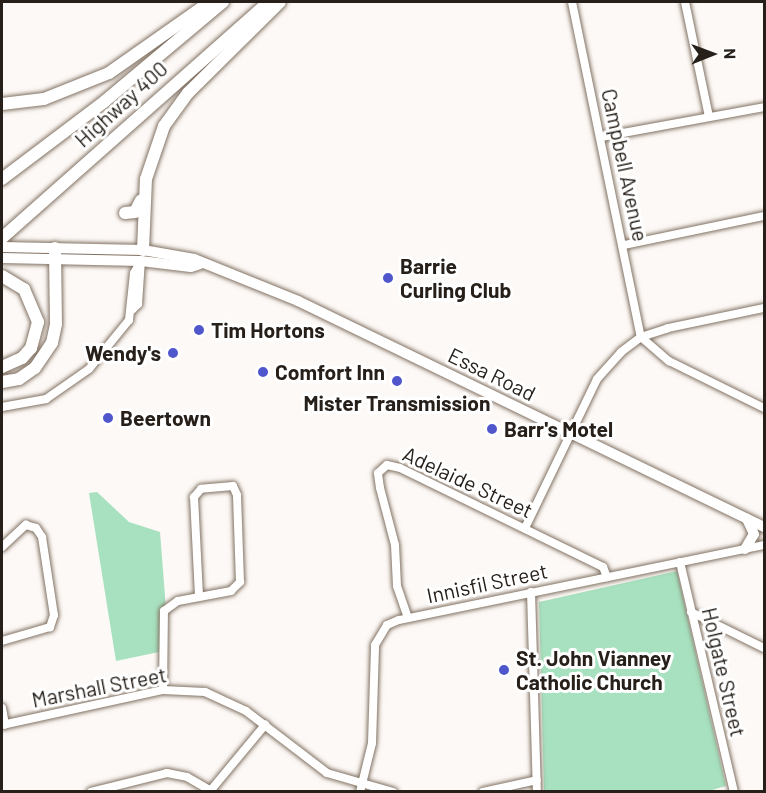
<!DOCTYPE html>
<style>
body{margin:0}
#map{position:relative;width:766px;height:793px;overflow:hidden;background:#fdf9f6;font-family:Barlow,sans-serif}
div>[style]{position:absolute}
.green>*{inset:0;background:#a7e1bf}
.roads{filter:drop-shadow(0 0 2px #827263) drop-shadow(0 0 2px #827263)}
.minor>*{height:8px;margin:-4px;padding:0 4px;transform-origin:4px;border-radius:4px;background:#fff}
.major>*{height:10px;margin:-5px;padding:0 5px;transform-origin:5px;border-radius:5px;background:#fff}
.highway>*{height:12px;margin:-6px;padding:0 6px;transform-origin:6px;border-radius:6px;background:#fff}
.dots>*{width:16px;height:16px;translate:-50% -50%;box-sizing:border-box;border:3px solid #fff;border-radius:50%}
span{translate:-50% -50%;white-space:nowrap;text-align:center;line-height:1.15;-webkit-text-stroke:6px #fff;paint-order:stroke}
.street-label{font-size:21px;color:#27201a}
.poi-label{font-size:21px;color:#27201a;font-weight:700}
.left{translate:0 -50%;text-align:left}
.right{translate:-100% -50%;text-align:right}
.frame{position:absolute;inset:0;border:3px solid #27201a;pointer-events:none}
.north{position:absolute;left:682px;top:24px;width:60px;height:60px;-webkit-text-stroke:4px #fff;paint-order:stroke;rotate:89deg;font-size:16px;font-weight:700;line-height:24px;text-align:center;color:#27201a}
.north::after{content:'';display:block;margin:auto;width:21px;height:27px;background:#27201a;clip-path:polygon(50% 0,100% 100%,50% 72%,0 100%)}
</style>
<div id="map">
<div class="green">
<div style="clip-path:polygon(97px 492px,129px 522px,160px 532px,166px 609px,159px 652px,116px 661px,89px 493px)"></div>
<div style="clip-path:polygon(677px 571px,726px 786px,705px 792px,544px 791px,539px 602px)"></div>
</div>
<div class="roads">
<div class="minor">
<div style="left:572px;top:2px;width:342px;rotate:78.4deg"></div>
<div style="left:685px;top:2px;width:117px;rotate:78.2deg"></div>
<div style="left:601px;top:137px;width:166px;rotate:-10.4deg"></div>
<div style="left:624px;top:245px;width:143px;rotate:-11.7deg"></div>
<div style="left:131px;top:311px;width:10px;rotate:-45deg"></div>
<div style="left:138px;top:304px;width:44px;rotate:-86.1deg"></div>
<div style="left:641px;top:337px;width:37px;rotate:41deg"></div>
<div style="left:669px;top:361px;width:106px;rotate:26.3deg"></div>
<div style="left:2px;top:407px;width:45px;rotate:-10.3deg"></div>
<div style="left:46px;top:399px;width:52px;rotate:-34.9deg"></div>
<div style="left:89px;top:369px;width:63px;rotate:-50.8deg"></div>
<div style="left:129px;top:320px;width:47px;rotate:-83.9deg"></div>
<div style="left:134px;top:273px;width:14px;rotate:-60deg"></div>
<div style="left:525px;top:528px;width:165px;rotate:-64.2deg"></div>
<div style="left:597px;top:379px;width:36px;rotate:-48deg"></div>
<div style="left:621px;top:352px;width:25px;rotate:-37deg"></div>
<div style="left:641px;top:337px;width:28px;rotate:-18deg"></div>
<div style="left:668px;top:328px;width:98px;rotate:-11.8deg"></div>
<div style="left:2px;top:547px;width:33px;rotate:-43deg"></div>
<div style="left:26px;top:525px;width:10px;rotate:17deg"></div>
<div style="left:36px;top:528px;width:11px;rotate:56deg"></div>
<div style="left:42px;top:537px;width:79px;rotate:81.3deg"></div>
<div style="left:54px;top:615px;width:13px;rotate:108deg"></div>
<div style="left:50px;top:627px;width:50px;rotate:163.7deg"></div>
<div style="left:680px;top:562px;width:236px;rotate:76.8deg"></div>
<div style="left:531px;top:592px;width:200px;rotate:88.3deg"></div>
<div style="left:691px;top:612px;width:81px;rotate:26.3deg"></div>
<div style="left:408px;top:618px;width:34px;rotate:-109deg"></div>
<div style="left:397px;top:586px;width:41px;rotate:-92.8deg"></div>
<div style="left:395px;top:545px;width:59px;rotate:-104.7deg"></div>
<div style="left:380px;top:488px;width:15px;rotate:-98deg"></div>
<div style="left:378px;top:473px;width:12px;rotate:-42deg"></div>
<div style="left:387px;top:465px;width:13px;rotate:13deg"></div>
<div style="left:400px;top:468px;width:226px;rotate:26deg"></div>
<div style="left:603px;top:567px;width:11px;rotate:68deg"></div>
<div style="left:163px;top:690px;width:79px;rotate:-89.3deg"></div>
<div style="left:164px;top:611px;width:17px;rotate:-36deg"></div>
<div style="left:178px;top:601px;width:54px;rotate:-10.7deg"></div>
<div style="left:231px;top:591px;width:13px;rotate:-45deg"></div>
<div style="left:240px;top:582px;width:87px;rotate:-92deg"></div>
<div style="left:237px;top:495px;width:10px;rotate:-114deg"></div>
<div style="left:233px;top:486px;width:32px;rotate:175deg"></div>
<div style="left:201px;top:489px;width:11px;rotate:131deg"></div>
<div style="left:194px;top:497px;width:100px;rotate:87.1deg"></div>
<div style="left:2px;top:708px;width:17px;rotate:80deg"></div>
<div style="left:2px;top:725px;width:165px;rotate:-12.3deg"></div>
<div style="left:163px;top:690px;width:42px;rotate:2.7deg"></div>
<div style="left:205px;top:692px;width:45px;rotate:24.9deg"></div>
<div style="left:246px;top:711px;width:102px;rotate:37.4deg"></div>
<div style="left:327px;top:773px;width:69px;rotate:16.1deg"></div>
<div style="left:211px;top:790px;width:85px;rotate:-50.3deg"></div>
<div style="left:91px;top:792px;width:78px;rotate:-14deg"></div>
<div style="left:167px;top:773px;width:20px;rotate:11deg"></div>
<div style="left:187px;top:777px;width:30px;rotate:30deg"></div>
<div style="left:360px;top:792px;width:50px;rotate:-76.2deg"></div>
<div style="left:372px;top:743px;width:98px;rotate:-88.2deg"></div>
<div style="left:375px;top:645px;width:23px;rotate:-59deg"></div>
<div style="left:387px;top:625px;width:13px;rotate:-23deg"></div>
<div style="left:399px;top:620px;width:373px;rotate:-11.6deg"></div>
<div style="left:483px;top:792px;width:55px;rotate:-12.5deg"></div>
</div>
<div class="major">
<div style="left:2px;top:247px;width:141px;rotate:1.2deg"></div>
<div style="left:143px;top:250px;width:52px;rotate:10deg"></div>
<div style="left:194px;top:259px;width:112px;rotate:22deg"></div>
<div style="left:298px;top:301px;width:518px;rotate:25.87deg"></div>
<div style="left:2px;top:258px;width:139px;rotate:1.2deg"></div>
<div style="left:141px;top:261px;width:50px;rotate:6.8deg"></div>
<div style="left:191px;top:267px;width:9px;rotate:-18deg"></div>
<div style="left:745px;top:549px;width:17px;rotate:-59deg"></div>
<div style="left:754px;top:534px;width:17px;rotate:-115deg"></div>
</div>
<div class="highway">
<div style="left:2px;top:104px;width:42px;rotate:-6.8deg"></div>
<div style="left:44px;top:99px;width:70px;rotate:-21.8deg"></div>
<div style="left:109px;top:73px;width:123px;rotate:-35.1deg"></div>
<div style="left:2px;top:179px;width:129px;rotate:-37.1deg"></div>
<div style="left:105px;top:101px;width:154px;rotate:-40deg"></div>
<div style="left:125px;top:213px;width:10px;rotate:-6deg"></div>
<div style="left:135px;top:212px;width:13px;rotate:-63deg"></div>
<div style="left:2px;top:238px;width:356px;rotate:-41.5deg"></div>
<div style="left:143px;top:250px;width:71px;rotate:-87.6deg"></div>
<div style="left:146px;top:179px;width:56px;rotate:-71.2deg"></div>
<div style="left:164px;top:126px;width:41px;rotate:-54deg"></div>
<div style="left:188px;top:93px;width:129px;rotate:-44.7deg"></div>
<div style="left:2px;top:276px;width:26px;rotate:31deg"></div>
<div style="left:24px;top:289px;width:36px;rotate:67deg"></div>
<div style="left:38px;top:322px;width:27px;rotate:105deg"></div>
<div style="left:31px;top:348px;width:13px;rotate:132deg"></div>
<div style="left:22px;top:358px;width:22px;rotate:156deg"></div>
<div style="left:2px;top:382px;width:17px;rotate:-10deg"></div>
<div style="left:19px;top:379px;width:19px;rotate:-35deg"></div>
<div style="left:35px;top:368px;width:30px;rotate:-56deg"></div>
<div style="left:52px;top:343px;width:19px;rotate:-78deg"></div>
<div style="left:56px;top:324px;width:76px;rotate:-90.8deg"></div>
</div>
</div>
<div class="dots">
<div style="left:388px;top:278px;background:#5057cd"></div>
<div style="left:199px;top:330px;background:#5057cd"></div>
<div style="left:173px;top:353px;background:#5057cd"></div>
<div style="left:263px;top:372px;background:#5057cd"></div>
<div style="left:397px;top:381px;background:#5057cd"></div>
<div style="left:108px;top:418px;background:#5057cd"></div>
<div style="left:492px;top:429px;background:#5057cd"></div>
<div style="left:504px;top:670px;background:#5057cd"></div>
</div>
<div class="street-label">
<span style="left:121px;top:104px;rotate:-42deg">Highway 400</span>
<span style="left:625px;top:165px;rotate:78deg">Campbell Avenue</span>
<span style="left:492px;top:374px;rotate:26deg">Essa Road</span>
<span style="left:468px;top:482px;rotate:25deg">Adelaide Street</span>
<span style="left:487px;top:583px;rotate:-12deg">Innisfil Street</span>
<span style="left:724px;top:672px;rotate:77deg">Holgate Street</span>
<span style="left:99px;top:687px;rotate:-11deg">Marshall Street</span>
</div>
<div class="poi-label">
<span class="left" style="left:400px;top:278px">Barrie<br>Curling Club</span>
<span class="left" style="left:211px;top:330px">Tim Hortons</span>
<span class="right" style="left:161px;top:353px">Wendy's</span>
<span class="left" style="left:275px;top:372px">Comfort Inn</span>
<span style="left:397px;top:403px">Mister Transmission</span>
<span class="left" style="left:120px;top:418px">Beertown</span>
<span class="left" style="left:504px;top:429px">Barr's Motel</span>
<span class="left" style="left:516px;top:670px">St. John Vianney<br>Catholic Church</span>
</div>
<div class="frame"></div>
<div class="north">N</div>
</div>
